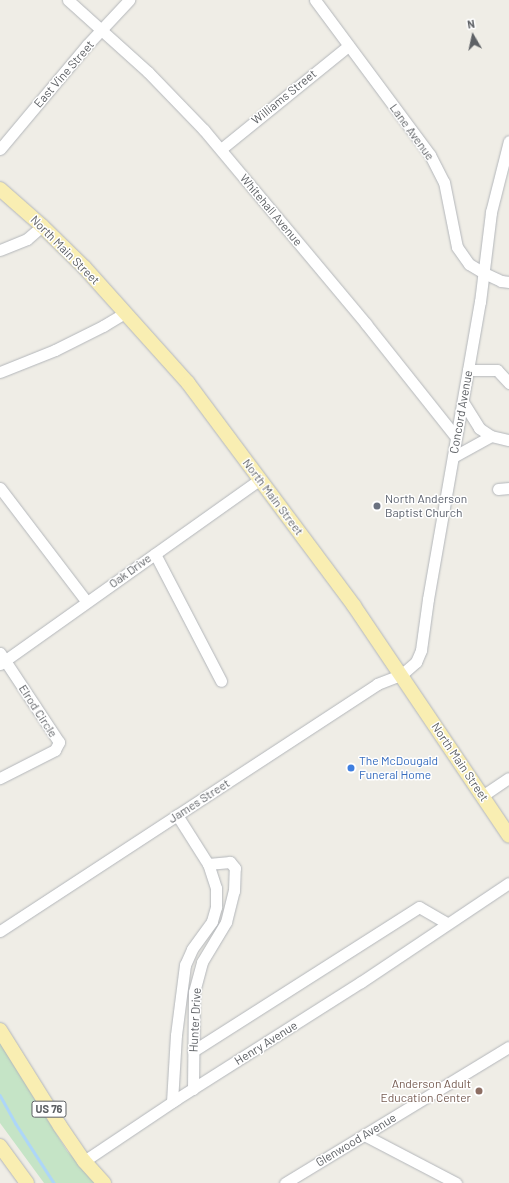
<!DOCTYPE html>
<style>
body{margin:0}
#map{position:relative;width:509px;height:1183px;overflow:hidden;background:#efede6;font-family:Barlow,sans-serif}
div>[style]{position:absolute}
.green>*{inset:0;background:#c5e4c6}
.stream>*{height:2.5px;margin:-1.25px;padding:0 1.25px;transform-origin:1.25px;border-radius:1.25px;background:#add6f8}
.roads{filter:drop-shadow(0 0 1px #b3b6ba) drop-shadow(0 0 1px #b3b6ba)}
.minor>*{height:11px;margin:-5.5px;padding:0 5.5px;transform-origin:5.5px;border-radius:5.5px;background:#fff}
.major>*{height:14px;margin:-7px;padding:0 7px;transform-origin:7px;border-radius:7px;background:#f9eeb2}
.dots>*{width:11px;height:11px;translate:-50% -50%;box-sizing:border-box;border:2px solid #fff;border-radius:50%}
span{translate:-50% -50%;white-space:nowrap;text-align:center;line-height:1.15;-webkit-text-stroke:3px #fff;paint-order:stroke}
.shield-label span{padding:1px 3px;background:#fff;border:1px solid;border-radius:3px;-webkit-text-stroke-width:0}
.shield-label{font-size:11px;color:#5e6165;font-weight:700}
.street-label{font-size:12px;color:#5e6165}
.worship-label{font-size:12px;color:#5b616d}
.left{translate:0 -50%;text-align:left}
.shop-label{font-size:12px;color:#366cbe}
.education-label{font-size:12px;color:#785e54}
.right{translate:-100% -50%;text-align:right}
.north{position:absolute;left:453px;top:16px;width:40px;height:40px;-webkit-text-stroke:3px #fff;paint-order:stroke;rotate:351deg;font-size:11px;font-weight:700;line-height:16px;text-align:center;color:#5e6165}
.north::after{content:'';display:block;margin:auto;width:14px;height:18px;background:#5e6165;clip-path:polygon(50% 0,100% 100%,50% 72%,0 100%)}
</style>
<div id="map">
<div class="green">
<div style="clip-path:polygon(0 1043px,67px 1151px,98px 1183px,44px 1183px,0 1123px)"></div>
</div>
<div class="stream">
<div style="left:0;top:1095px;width:33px;rotate:61deg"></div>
<div style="left:16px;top:1124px;width:70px;rotate:57.2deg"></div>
</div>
<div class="roads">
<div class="minor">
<div style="left:68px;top:0;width:108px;rotate:42deg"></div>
<div style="left:148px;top:72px;width:81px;rotate:46deg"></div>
<div style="left:204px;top:130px;width:253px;rotate:50.1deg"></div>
<div style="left:366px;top:324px;width:144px;rotate:51.5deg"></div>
<div style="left:315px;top:0;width:193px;rotate:53.4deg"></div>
<div style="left:430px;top:155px;width:30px;rotate:63deg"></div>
<div style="left:444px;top:182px;width:66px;rotate:78.7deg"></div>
<div style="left:457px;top:247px;width:21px;rotate:55deg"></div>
<div style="left:469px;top:264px;width:17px;rotate:31deg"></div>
<div style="left:484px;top:273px;width:19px;rotate:25deg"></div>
<div style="left:501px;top:281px;width:8px;rotate:7deg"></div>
<div style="left:0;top:149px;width:136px;rotate:-50.1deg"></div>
<div style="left:87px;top:45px;width:62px;rotate:-47deg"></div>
<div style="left:221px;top:149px;width:164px;rotate:-39deg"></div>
<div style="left:0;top:250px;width:29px;rotate:-22deg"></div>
<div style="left:27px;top:239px;width:20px;rotate:-41deg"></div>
<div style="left:468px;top:370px;width:29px"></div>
<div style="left:497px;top:370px;width:18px;rotate:47deg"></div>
<div style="left:0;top:372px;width:59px;rotate:-21.8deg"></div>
<div style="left:55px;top:350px;width:54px;rotate:-26.6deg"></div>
<div style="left:103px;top:326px;width:26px;rotate:-31deg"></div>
<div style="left:463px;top:402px;width:31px;rotate:58deg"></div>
<div style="left:479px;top:428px;width:14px;rotate:34deg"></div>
<div style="left:491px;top:436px;width:18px;rotate:13deg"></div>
<div style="left:453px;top:457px;width:43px;rotate:-28.9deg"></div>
<div style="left:0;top:488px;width:143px;rotate:52.7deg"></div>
<div style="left:498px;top:489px;width:11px;rotate:-5deg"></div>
<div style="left:155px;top:554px;width:143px;rotate:62.5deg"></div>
<div style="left:0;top:653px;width:107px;rotate:56.5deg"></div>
<div style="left:59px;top:742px;width:9px;rotate:117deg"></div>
<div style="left:55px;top:750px;width:62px;rotate:153deg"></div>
<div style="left:0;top:664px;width:319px;rotate:-35.4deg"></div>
<div style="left:482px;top:796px;width:32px;rotate:-34deg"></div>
<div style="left:0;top:931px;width:451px;rotate:-33.2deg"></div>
<div style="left:377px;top:684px;width:26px;rotate:-21deg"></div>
<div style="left:401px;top:675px;width:20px;rotate:-41deg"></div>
<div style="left:416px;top:662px;width:13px;rotate:-67deg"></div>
<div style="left:421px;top:650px;width:51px;rotate:-82.2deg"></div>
<div style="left:428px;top:599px;width:302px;rotate:-80.1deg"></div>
<div style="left:480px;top:302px;width:91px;rotate:-83deg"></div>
<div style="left:491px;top:212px;width:73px;rotate:-75.8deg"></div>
<div style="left:193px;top:1051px;width:268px;rotate:-32.5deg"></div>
<div style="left:419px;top:907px;width:32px;rotate:30deg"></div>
<div style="left:193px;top:1089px;width:97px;rotate:-89.4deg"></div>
<div style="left:194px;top:992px;width:31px;rotate:-75deg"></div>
<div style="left:202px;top:962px;width:47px;rotate:-59deg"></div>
<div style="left:226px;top:922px;width:32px;rotate:-76deg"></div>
<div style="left:234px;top:891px;width:23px;rotate:-88deg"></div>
<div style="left:235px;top:868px;width:8px;rotate:-130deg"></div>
<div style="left:230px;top:862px;width:22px;rotate:175deg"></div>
<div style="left:172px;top:1102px;width:67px;rotate:-86.6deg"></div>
<div style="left:176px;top:1035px;width:71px;rotate:-82.7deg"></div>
<div style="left:185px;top:965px;width:17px;rotate:-66deg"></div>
<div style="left:192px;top:949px;width:34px;rotate:-54deg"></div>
<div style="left:212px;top:921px;width:15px;rotate:-74deg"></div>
<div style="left:216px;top:907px;width:19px;rotate:-90deg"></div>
<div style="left:216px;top:888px;width:25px;rotate:-108deg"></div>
<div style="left:208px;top:864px;width:58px;rotate:-122.3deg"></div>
<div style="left:364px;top:1135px;width:104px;rotate:27.6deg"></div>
<div style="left:84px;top:1161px;width:110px;rotate:-33.8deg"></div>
<div style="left:175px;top:1100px;width:220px;rotate:-32.4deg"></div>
<div style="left:361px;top:982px;width:178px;rotate:-33.8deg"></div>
<div style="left:285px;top:1183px;width:262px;rotate:-31.3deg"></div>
</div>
<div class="major">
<div style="left:0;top:189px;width:56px;rotate:41.4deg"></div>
<div style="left:42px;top:226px;width:59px;rotate:44.3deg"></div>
<div style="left:84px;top:267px;width:156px;rotate:48.1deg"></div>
<div style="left:188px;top:383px;width:278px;rotate:53.3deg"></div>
<div style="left:354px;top:606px;width:277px;rotate:56deg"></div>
<div style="left:0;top:1030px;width:113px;rotate:58deg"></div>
<div style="left:60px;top:1126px;width:42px;rotate:55.6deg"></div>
<div style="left:84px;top:1161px;width:30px;rotate:48deg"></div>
<div style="left:0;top:1146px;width:46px;rotate:53.9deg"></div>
</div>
</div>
<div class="dots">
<div style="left:377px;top:506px;background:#6b7280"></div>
<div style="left:351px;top:768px;background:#3f7fe0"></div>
<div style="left:479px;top:1091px;background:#8d6e63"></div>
</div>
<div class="shield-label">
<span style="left:49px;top:1109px">US 76</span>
</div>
<div class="street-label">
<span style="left:64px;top:74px;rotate:-49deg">East Vine Street</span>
<span style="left:284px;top:97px;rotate:-39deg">Williams Street</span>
<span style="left:412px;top:132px;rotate:54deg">Lane Avenue</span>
<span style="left:271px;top:210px;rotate:50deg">Whitehall Avenue</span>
<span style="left:65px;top:250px;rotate:45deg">North Main Street</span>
<span style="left:461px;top:412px;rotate:-80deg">Concord Avenue</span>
<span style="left:273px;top:497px;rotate:53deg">North Main Street</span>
<span style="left:130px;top:571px;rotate:-36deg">Oak Drive</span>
<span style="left:38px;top:711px;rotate:57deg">Elrod Circle</span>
<span style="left:460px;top:762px;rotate:56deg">North Main Street</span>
<span style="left:199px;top:801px;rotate:-33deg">James Street</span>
<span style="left:195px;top:1020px;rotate:-87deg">Hunter Drive</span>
<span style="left:266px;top:1043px;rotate:-32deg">Henry Avenue</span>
<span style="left:356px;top:1140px;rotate:-31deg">Glenwood Avenue</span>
</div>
<div class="worship-label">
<span class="left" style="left:385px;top:506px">North Anderson<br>Baptist Church</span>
</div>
<div class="shop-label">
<span class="left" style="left:359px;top:768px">The McDougald<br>Funeral Home</span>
</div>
<div class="education-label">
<span class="right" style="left:471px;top:1091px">Anderson Adult<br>Education Center</span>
</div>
<div class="north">N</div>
</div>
